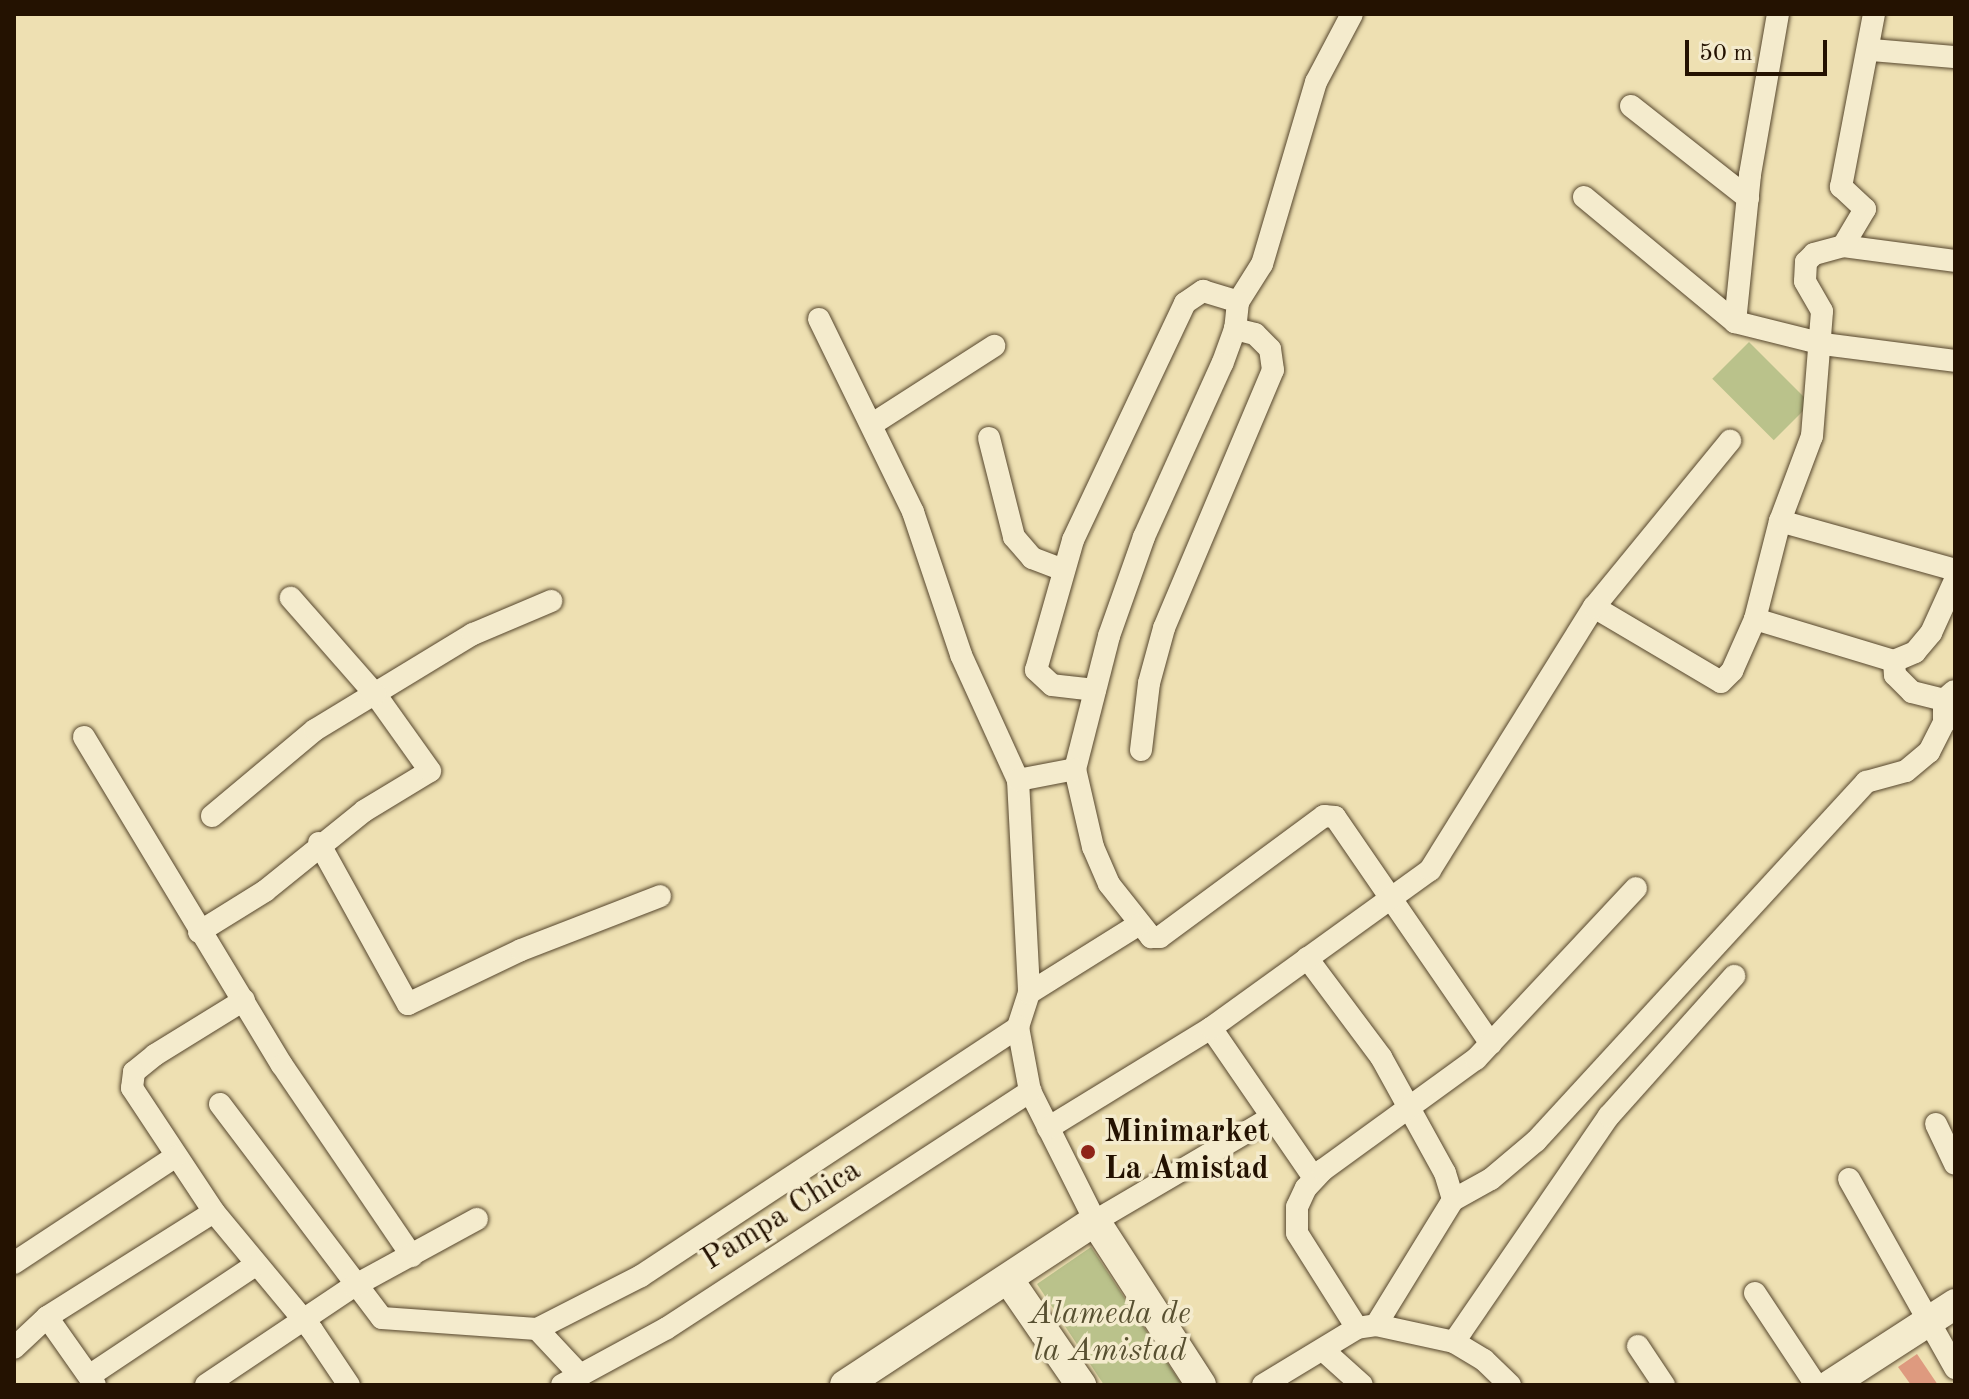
<!DOCTYPE html>
<style>
body{margin:0}
#map{position:relative;width:1969px;height:1399px;overflow:hidden;background:#eee0b2;font-family:"Old Standard TT",serif}
div>[style]{position:absolute}
.green>*{inset:0;background:#bac28b;transform-origin:0 0}
.building>*{inset:0;background:#de9a7f}
.roads{filter:drop-shadow(0 0 2px #56462d) drop-shadow(0 0 2px #56462d)}
.street>*{height:22px;margin:-11px;padding:0 11px;transform-origin:11px;border-radius:11px;background:#f4ebcd}
.secondary>*{height:30px;margin:-15px;padding:0 15px;transform-origin:15px;border-radius:15px;background:#f4ebcd}
.dots>*{width:22px;height:22px;translate:-50% -50%;box-sizing:border-box;border:4px solid #f4ebcd;border-radius:50%}
span{translate:-50% -50%;white-space:nowrap;text-align:center;line-height:1.15;-webkit-text-stroke:7px #f4ebcd;paint-order:stroke}
.poi-label{font-size:32px;color:#241201;font-weight:700}
.left{translate:0 -50%;text-align:left}
.street-label{font-size:32px;color:#241201}
.park-label{font-size:32px;color:#585031;font-style:italic}
.frame{position:absolute;inset:0;border:16px solid #241201;pointer-events:none}
.scale{position:absolute;left:1685px;top:40px;width:142px;height:36px;box-sizing:border-box;border:4px solid #241201;border-top:0;padding-left:10px;font-size:24px;line-height:28px;white-space:nowrap;color:#241201;-webkit-text-stroke:6px #f4ebcd;paint-order:stroke}
</style>
<div id="map">
<div class="green">
<div style="left:1749px;top:342px;width:87px;height:52px;rotate:45deg"></div>
<div style="clip-path:polygon(1091px 1247px,1182px 1385px,1104px 1385px,1037px 1284px)"></div>
</div>
<div class="building">
<div style="clip-path:polygon(1917px 1354px,1938px 1385px,1911px 1385px,1898px 1367px)"></div>
</div>
<div class="roads">
<div class="street">
<div style="left:1352px;top:14px;width:77px;rotate:117.9deg"></div>
<div style="left:1316px;top:82px;width:190px;rotate:106.5deg"></div>
<div style="left:1262px;top:264px;width:45px;rotate:122.3deg"></div>
<div style="left:1238px;top:302px;width:27px;rotate:96deg"></div>
<div style="left:1235px;top:329px;width:37px;rotate:110deg"></div>
<div style="left:1222px;top:364px;width:190px;rotate:114.3deg"></div>
<div style="left:1144px;top:537px;width:105px;rotate:109.5deg"></div>
<div style="left:1109px;top:636px;width:137px;rotate:104.3deg"></div>
<div style="left:1075px;top:769px;width:80px;rotate:77deg"></div>
<div style="left:1093px;top:847px;width:40px;rotate:66.6deg"></div>
<div style="left:1109px;top:884px;width:68px;rotate:51.6deg"></div>
<div style="left:1151px;top:937px;width:9px"></div>
<div style="left:1160px;top:937px;width:204px;rotate:-36.4deg"></div>
<div style="left:1324px;top:816px;width:11px;rotate:5deg"></div>
<div style="left:1335px;top:817px;width:275px;rotate:55.5deg"></div>
<div style="left:1778px;top:14px;width:163px;rotate:99.9deg"></div>
<div style="left:1750px;top:175px;width:148px;rotate:95.8deg"></div>
<div style="left:1735px;top:322px;width:91px;rotate:14deg"></div>
<div style="left:1823px;top:344px;width:133px;rotate:7.3deg"></div>
<div style="left:1871px;top:50px;width:84px;rotate:4.8deg"></div>
<div style="left:1631px;top:106px;width:149px;rotate:38.2deg"></div>
<div style="left:1584px;top:197px;width:196px;rotate:39.6deg"></div>
<div style="left:1843px;top:246px;width:113px;rotate:7.6deg"></div>
<div style="left:819px;top:319px;width:215px;rotate:64deg"></div>
<div style="left:913px;top:512px;width:151px;rotate:71.4deg"></div>
<div style="left:961px;top:655px;width:137px;rotate:65.5deg"></div>
<div style="left:1018px;top:780px;width:213px;rotate:87deg"></div>
<div style="left:1029px;top:993px;width:36px;rotate:108deg"></div>
<div style="left:1018px;top:1027px;width:65px;rotate:79.4deg"></div>
<div style="left:1030px;top:1091px;width:145px;rotate:63.4deg"></div>
<div style="left:1095px;top:1221px;width:205px;rotate:-30.4deg"></div>
<div style="left:874px;top:423px;width:143px;rotate:-32.7deg"></div>
<div style="left:989px;top:438px;width:102px;rotate:75.8deg"></div>
<div style="left:1014px;top:537px;width:28px;rotate:49deg"></div>
<div style="left:1032px;top:558px;width:33px;rotate:21deg"></div>
<div style="left:1780px;top:521px;width:182px;rotate:15.6deg"></div>
<div style="left:1594px;top:607px;width:147px;rotate:30.6deg"></div>
<div style="left:1721px;top:682px;width:16px;rotate:-45deg"></div>
<div style="left:1732px;top:671px;width:57px;rotate:-66.1deg"></div>
<div style="left:1755px;top:619px;width:101px;rotate:-75.7deg"></div>
<div style="left:1780px;top:521px;width:91px;rotate:-69.4deg"></div>
<div style="left:1812px;top:436px;width:125px;rotate:-85.4deg"></div>
<div style="left:1822px;top:311px;width:34px;rotate:-120deg"></div>
<div style="left:1805px;top:281px;width:19px;rotate:-87deg"></div>
<div style="left:1806px;top:262px;width:11px;rotate:-45deg"></div>
<div style="left:1814px;top:254px;width:30px;rotate:-15deg"></div>
<div style="left:1843px;top:246px;width:43px;rotate:-59.3deg"></div>
<div style="left:1865px;top:209px;width:33px;rotate:-137deg"></div>
<div style="left:1841px;top:187px;width:176px;rotate:-79.2deg"></div>
<div style="left:1755px;top:619px;width:145px;rotate:16.8deg"></div>
<div style="left:1894px;top:661px;width:23px;rotate:-23deg"></div>
<div style="left:1915px;top:652px;width:25px;rotate:-50deg"></div>
<div style="left:1931px;top:633px;width:58px;rotate:-65.6deg"></div>
<div style="left:1894px;top:661px;width:14px;rotate:86deg"></div>
<div style="left:1895px;top:675px;width:24px;rotate:45deg"></div>
<div style="left:1912px;top:692px;width:33px;rotate:14deg"></div>
<div style="left:1944px;top:700px;width:13px;rotate:-42deg"></div>
<div style="left:1095px;top:690px;width:43px;rotate:-173.4deg"></div>
<div style="left:1052px;top:685px;width:22px;rotate:-137deg"></div>
<div style="left:1036px;top:670px;width:135px;rotate:-74.1deg"></div>
<div style="left:1073px;top:540px;width:262px;rotate:-64.7deg"></div>
<div style="left:1185px;top:303px;width:22px;rotate:-34deg"></div>
<div style="left:1203px;top:291px;width:37px;rotate:17deg"></div>
<div style="left:84px;top:737px;width:383px;rotate:58.9deg"></div>
<div style="left:282px;top:1065px;width:231px;rotate:55.8deg"></div>
<div style="left:1141px;top:750px;width:67px;rotate:-83.2deg"></div>
<div style="left:1149px;top:683px;width:57px;rotate:-74.7deg"></div>
<div style="left:1164px;top:628px;width:280px;rotate:-67.1deg"></div>
<div style="left:1273px;top:370px;width:21px;rotate:-98deg"></div>
<div style="left:1270px;top:349px;width:21px;rotate:-135deg"></div>
<div style="left:1255px;top:334px;width:21px;rotate:-166deg"></div>
<div style="left:1018px;top:780px;width:58px;rotate:-10.9deg"></div>
<div style="left:212px;top:816px;width:134px;rotate:-39.9deg"></div>
<div style="left:315px;top:730px;width:185px;rotate:-31.3deg"></div>
<div style="left:473px;top:634px;width:85px;rotate:-22.9deg"></div>
<div style="left:319px;top:843px;width:184px;rotate:61.1deg"></div>
<div style="left:408px;top:1004px;width:125px;rotate:-25.5deg"></div>
<div style="left:521px;top:950px;width:149px;rotate:-21.2deg"></div>
<div style="left:199px;top:932px;width:78px;rotate:-31.8deg"></div>
<div style="left:265px;top:891px;width:127px;rotate:-38.9deg"></div>
<div style="left:364px;top:811px;width:77px;rotate:-31.2deg"></div>
<div style="left:430px;top:771px;width:95px;rotate:-125.5deg"></div>
<div style="left:375px;top:694px;width:128px;rotate:-131.2deg"></div>
<div style="left:1307px;top:958px;width:124px;rotate:53.2deg"></div>
<div style="left:1381px;top:1057px;width:132px;rotate:61.1deg"></div>
<div style="left:1445px;top:1173px;width:28px;rotate:73deg"></div>
<div style="left:1029px;top:993px;width:128px;rotate:-32deg"></div>
<div style="left:244px;top:1000px;width:105px;rotate:148.3deg"></div>
<div style="left:155px;top:1055px;width:27px;rotate:141deg"></div>
<div style="left:134px;top:1072px;width:16px;rotate:97deg"></div>
<div style="left:132px;top:1088px;width:149px;rotate:56.5deg"></div>
<div style="left:214px;top:1212px;width:153px;rotate:50.3deg"></div>
<div style="left:312px;top:1330px;width:66px;rotate:56.1deg"></div>
<div style="left:1211px;top:1028px;width:182px;rotate:55.5deg"></div>
<div style="left:220px;top:1104px;width:268px;rotate:52.9deg"></div>
<div style="left:382px;top:1318px;width:155px;rotate:4.1deg"></div>
<div style="left:537px;top:1329px;width:117px;rotate:-27deg"></div>
<div style="left:641px;top:1276px;width:452px;rotate:-33.4deg"></div>
<div style="left:1936px;top:1124px;width:44px;rotate:64.6deg"></div>
<div style="left:1048px;top:1128px;width:191px;rotate:-31.5deg"></div>
<div style="left:1211px;top:1028px;width:270px;rotate:-35.8deg"></div>
<div style="left:1430px;top:870px;width:310px;rotate:-58.1deg"></div>
<div style="left:1594px;top:607px;width:215px;rotate:-50.7deg"></div>
<div style="left:1849px;top:1179px;width:217px;rotate:60.7deg"></div>
<div style="left:14px;top:1263px;width:194px;rotate:-33.4deg"></div>
<div style="left:1755px;top:1293px;width:110px;rotate:56.5deg"></div>
<div style="left:47px;top:1317px;width:83px;rotate:54.8deg"></div>
<div style="left:1376px;top:1325px;width:147px;rotate:-58.4deg"></div>
<div style="left:1453px;top:1200px;width:43px;rotate:-28.9deg"></div>
<div style="left:1491px;top:1179px;width:59px;rotate:-40.2deg"></div>
<div style="left:1536px;top:1141px;width:488px;rotate:-47.4deg"></div>
<div style="left:1866px;top:782px;width:41px;rotate:-15.4deg"></div>
<div style="left:1906px;top:771px;width:30px;rotate:-40deg"></div>
<div style="left:1929px;top:752px;width:33px;rotate:-63deg"></div>
<div style="left:1944px;top:723px;width:23px;rotate:-90deg"></div>
<div style="left:1357px;top:1328px;width:112px;rotate:-122.3deg"></div>
<div style="left:1297px;top:1233px;width:26px;rotate:-90deg"></div>
<div style="left:1297px;top:1207px;width:21px;rotate:-65deg"></div>
<div style="left:1306px;top:1188px;width:25px;rotate:-47deg"></div>
<div style="left:1323px;top:1170px;width:189px;rotate:-36deg"></div>
<div style="left:1476px;top:1059px;width:234px;rotate:-46.9deg"></div>
<div style="left:537px;top:1329px;width:64px;rotate:46.9deg"></div>
<div style="left:1454px;top:1342px;width:274px;rotate:-55.6deg"></div>
<div style="left:1609px;top:1116px;width:188px;rotate:-48.2deg"></div>
<div style="left:1638px;top:1346px;width:47px;rotate:56.3deg"></div>
<div style="left:14px;top:1348px;width:45px;rotate:-43.2deg"></div>
<div style="left:47px;top:1317px;width:197px;rotate:-32.2deg"></div>
<div style="left:1323px;top:1350px;width:52px;rotate:41.9deg"></div>
<div style="left:89px;top:1376px;width:198px;rotate:-33.7deg"></div>
<div style="left:206px;top:1385px;width:178px;rotate:-33.8deg"></div>
<div style="left:354px;top:1286px;width:140px;rotate:-28.6deg"></div>
<div style="left:562px;top:1385px;width:119px;rotate:-28.5deg"></div>
<div style="left:667px;top:1328px;width:434px;rotate:-33.1deg"></div>
<div style="left:1263px;top:1385px;width:110px;rotate:-31.2deg"></div>
<div style="left:1357px;top:1328px;width:19px;rotate:-9deg"></div>
<div style="left:1376px;top:1325px;width:80px;rotate:12.3deg"></div>
<div style="left:1454px;top:1342px;width:35px;rotate:31deg"></div>
<div style="left:1484px;top:1360px;width:36px;rotate:44deg"></div>
</div>
<div class="secondary">
<div style="left:1008px;top:1279px;width:129px;rotate:55.4deg"></div>
<div style="left:845px;top:1385px;width:299px;rotate:-33.3deg"></div>
<div style="left:1095px;top:1221px;width:195px;rotate:57.1deg"></div>
<div style="left:1830px;top:1385px;width:149px;rotate:-32.9deg"></div>
</div>
</div>
<div class="dots">
<div style="left:1088px;top:1152px;background:#8f2418"></div>
</div>
<div class="poi-label">
<span class="left" style="left:1104px;top:1152px">Minimarket<br>La Amistad</span>
</div>
<div class="street-label">
<span style="left:782px;top:1216px;rotate:-32deg">Pampa Chica</span>
</div>
<div class="park-label">
<span style="left:1110px;top:1334px">Alameda de<br>la Amistad</span>
</div>
<div class="frame"></div>
<div class="scale">50 m</div>
</div>
